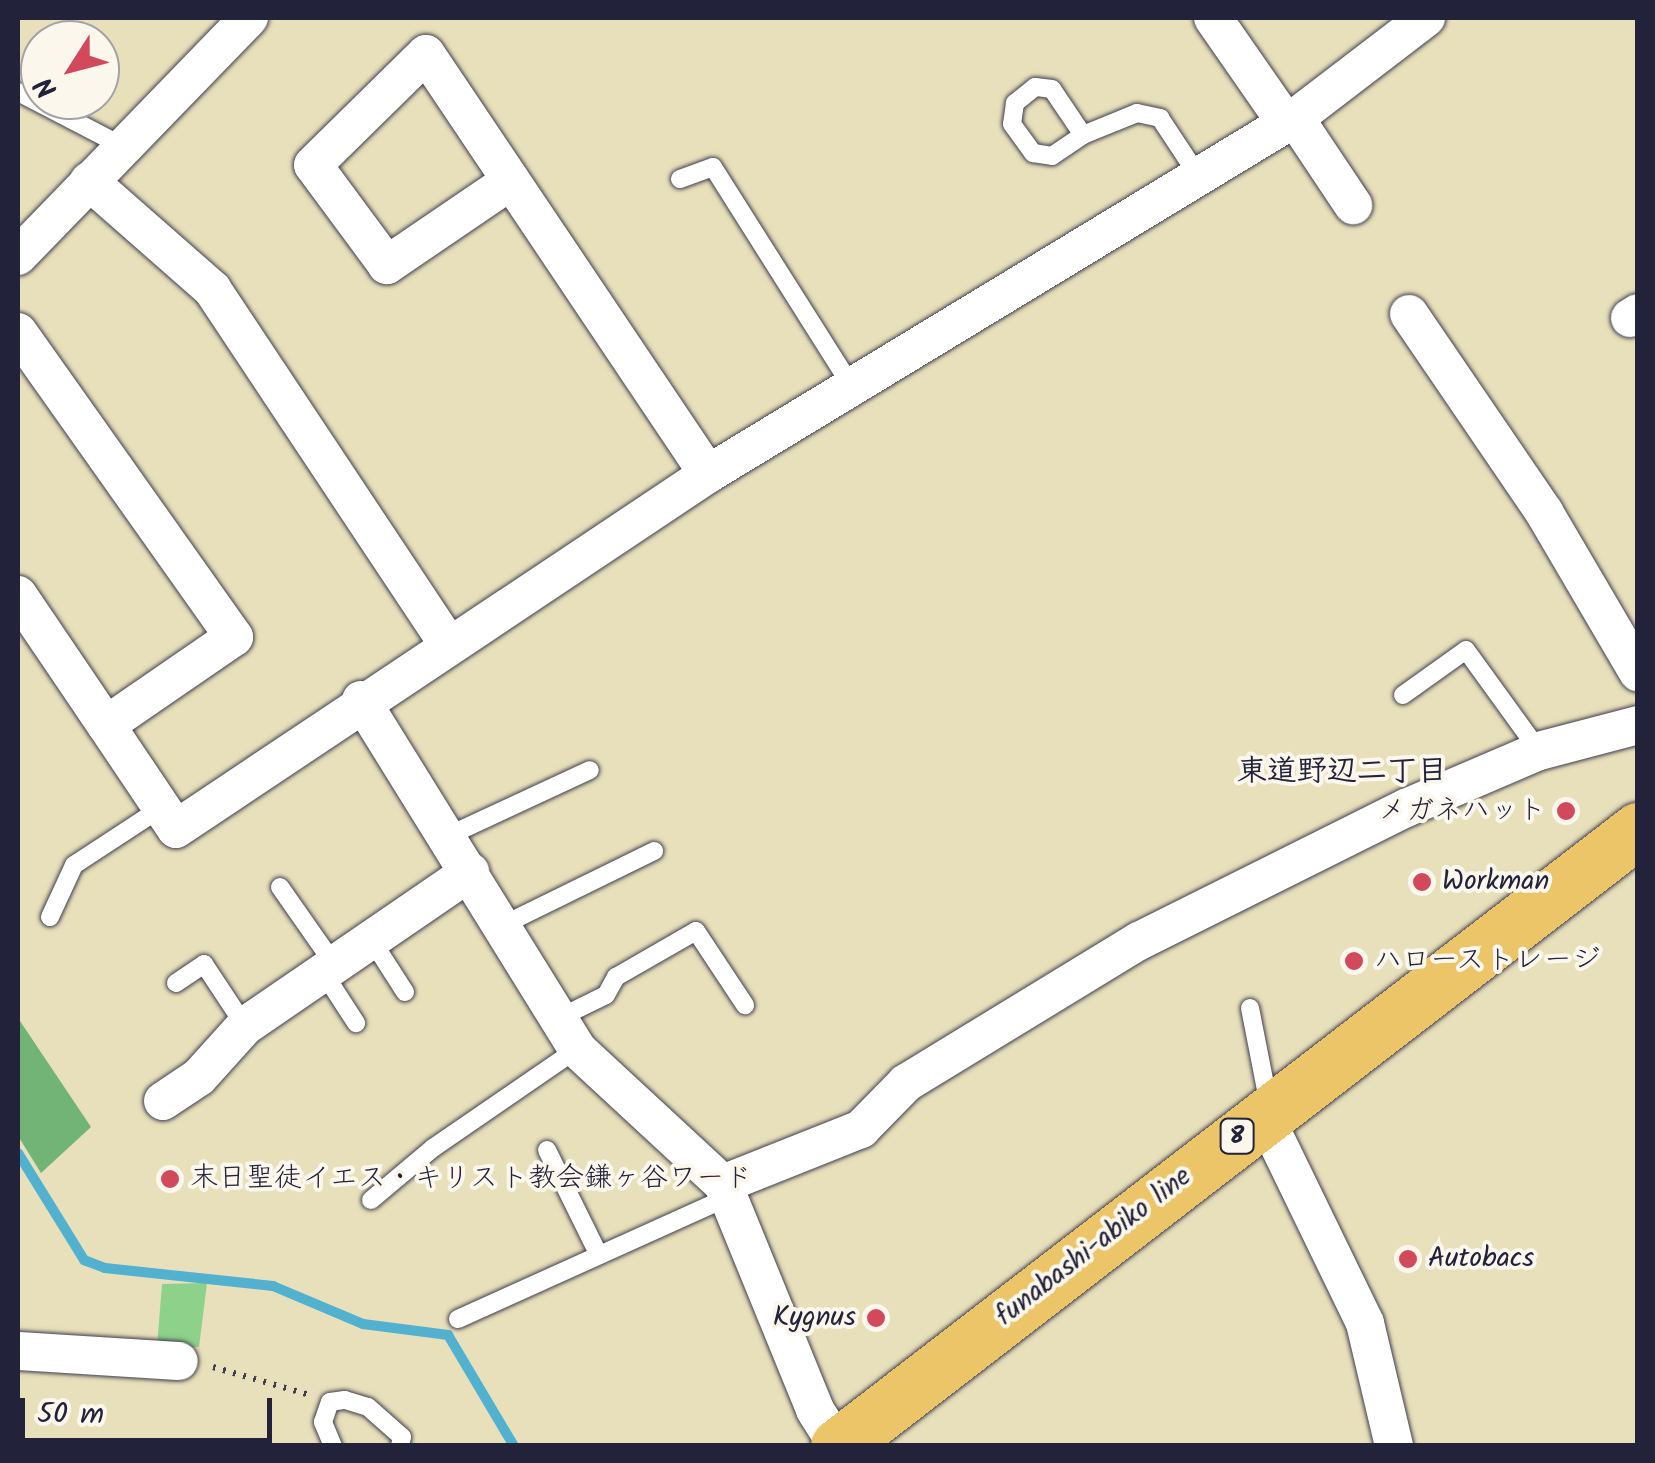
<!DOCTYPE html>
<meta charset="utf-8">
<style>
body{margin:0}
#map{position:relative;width:1655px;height:1463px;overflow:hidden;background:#e8e0bb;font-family:Kalam,"Klee One",sans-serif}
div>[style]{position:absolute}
.green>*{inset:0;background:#8dd18a}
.forest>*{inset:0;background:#72b376}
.stream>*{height:10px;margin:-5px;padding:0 5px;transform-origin:5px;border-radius:5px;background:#51b1cf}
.path>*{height:6px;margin-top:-3px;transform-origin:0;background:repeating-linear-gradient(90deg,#403e4e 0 2.5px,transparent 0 10.5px)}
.roads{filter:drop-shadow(0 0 2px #403e4e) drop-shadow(0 0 2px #403e4e)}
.service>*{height:18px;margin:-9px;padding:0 9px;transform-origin:9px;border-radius:9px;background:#fff}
.minor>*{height:38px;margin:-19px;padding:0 19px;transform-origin:19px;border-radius:19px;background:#fff}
.primary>*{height:55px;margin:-27.5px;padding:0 27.5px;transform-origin:27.5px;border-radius:27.5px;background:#ecc569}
.dots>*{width:28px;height:28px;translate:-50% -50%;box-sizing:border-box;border:5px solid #fbf7ec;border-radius:50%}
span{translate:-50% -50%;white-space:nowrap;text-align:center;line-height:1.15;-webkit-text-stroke:8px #fbf7ec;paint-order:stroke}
.shield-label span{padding:2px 8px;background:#fbf7ec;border:2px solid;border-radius:8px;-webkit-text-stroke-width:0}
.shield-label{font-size:25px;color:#22223b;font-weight:700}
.poi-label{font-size:28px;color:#22223b}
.right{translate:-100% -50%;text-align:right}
.left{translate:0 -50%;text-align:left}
.street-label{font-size:28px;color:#22223b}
.neighbourhood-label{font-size:30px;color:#22223b;font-weight:700}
.frame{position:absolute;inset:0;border:20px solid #22223b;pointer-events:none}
.north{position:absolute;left:20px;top:20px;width:100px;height:100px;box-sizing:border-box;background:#fbf7ec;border:2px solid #a4a2a5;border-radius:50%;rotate:234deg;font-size:28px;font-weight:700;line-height:40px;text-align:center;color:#22223b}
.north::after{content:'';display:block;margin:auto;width:35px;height:45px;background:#d1495b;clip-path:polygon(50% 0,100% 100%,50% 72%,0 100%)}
.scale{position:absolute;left:20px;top:1398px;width:252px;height:45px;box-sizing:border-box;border:5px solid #22223b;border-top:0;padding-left:12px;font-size:30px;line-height:35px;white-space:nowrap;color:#22223b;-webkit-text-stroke:8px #fbf7ec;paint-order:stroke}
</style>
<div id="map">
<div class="green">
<div style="clip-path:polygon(207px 1283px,199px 1347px,157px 1347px,162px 1284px)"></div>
</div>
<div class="forest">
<div style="clip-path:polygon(18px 1018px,91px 1127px,41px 1173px,18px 1136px)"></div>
</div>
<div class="stream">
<div style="left:18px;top:1153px;width:126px;rotate:58.3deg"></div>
<div style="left:84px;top:1260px;width:22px;rotate:21deg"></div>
<div style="left:105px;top:1268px;width:169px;rotate:6.1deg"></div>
<div style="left:273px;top:1286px;width:98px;rotate:22.9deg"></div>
<div style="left:363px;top:1324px;width:86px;rotate:7.4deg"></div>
<div style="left:448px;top:1335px;width:129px;rotate:59.3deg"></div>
</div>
<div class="path">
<div style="left:213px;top:1367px;width:101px;rotate:16.1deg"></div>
</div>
<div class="roads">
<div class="service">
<div style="left:18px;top:92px;width:117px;rotate:27.4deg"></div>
<div style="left:1083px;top:135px;width:55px;rotate:-124deg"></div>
<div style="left:1052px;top:89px;width:17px;rotate:-173deg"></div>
<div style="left:1035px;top:87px;width:26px;rotate:141deg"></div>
<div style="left:1015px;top:103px;width:21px;rotate:98deg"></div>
<div style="left:1012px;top:124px;width:36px;rotate:54deg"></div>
<div style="left:1033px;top:153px;width:19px;rotate:9deg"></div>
<div style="left:1052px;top:156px;width:37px;rotate:-34deg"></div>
<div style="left:1083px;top:135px;width:58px;rotate:-22.2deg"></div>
<div style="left:1137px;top:113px;width:24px;rotate:12deg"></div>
<div style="left:1160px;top:118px;width:71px;rotate:56.5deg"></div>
<div style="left:680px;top:179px;width:35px;rotate:-20deg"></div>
<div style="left:713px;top:167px;width:258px;rotate:57.7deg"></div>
<div style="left:1403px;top:695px;width:77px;rotate:-35.5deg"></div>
<div style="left:1466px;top:650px;width:125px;rotate:54.1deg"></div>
<div style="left:450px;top:835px;width:154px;rotate:-24.9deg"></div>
<div style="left:280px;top:887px;width:94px;rotate:55deg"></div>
<div style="left:50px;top:917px;width:57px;rotate:-65.2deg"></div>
<div style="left:74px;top:865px;width:104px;rotate:-33.2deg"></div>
<div style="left:497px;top:928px;width:175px;rotate:-26.1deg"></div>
<div style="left:371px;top:939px;width:63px;rotate:57.3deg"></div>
<div style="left:323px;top:972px;width:61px;rotate:57.1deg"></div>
<div style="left:176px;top:983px;width:34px;rotate:-34deg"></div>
<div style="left:204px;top:964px;width:74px;rotate:56.5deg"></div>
<div style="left:1250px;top:1008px;width:99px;rotate:78.9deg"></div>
<div style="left:559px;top:1018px;width:52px;rotate:-26.1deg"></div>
<div style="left:606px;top:995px;width:21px;rotate:-61deg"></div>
<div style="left:616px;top:977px;width:92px;rotate:-29.9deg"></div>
<div style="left:696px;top:931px;width:89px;rotate:56.5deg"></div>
<div style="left:547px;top:1150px;width:117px;rotate:63.7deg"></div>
<div style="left:371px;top:1200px;width:81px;rotate:-40deg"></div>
<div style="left:433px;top:1148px;width:175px;rotate:-34.5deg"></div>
<div style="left:458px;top:1319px;width:296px;rotate:-24.3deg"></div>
<div style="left:333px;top:1446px;width:26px;rotate:-113deg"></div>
<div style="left:323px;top:1422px;width:21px;rotate:-71deg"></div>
<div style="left:330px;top:1402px;width:15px;rotate:-8deg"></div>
<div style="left:345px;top:1400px;width:24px;rotate:17deg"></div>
<div style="left:368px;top:1407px;width:45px;rotate:41.4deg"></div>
<div style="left:402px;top:1437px;width:9px;rotate:103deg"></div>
</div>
<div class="minor">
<div style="left:1213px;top:18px;width:128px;rotate:55.2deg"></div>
<div style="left:1295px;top:118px;width:105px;rotate:56.3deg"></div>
<div style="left:89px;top:181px;width:164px;rotate:41.3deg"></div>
<div style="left:212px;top:289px;width:426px;rotate:56.4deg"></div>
<div style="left:509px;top:182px;width:148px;rotate:145.8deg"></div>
<div style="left:387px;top:265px;width:124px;rotate:-126.5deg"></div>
<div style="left:313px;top:165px;width:158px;rotate:-44.5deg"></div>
<div style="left:426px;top:54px;width:506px;rotate:56.12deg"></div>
<div style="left:18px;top:256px;width:332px;rotate:-45.9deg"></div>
<div style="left:1409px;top:314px;width:240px;rotate:55.7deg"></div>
<div style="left:1544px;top:512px;width:186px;rotate:59.6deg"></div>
<div style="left:1630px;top:318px;width:9px;rotate:-32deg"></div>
<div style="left:18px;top:332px;width:374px;rotate:54.7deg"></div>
<div style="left:234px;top:637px;width:155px;rotate:145.5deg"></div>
<div style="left:106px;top:725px;width:157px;rotate:-124.1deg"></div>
<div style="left:361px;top:700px;width:410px;rotate:58.2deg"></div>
<div style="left:577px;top:1049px;width:199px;rotate:42.8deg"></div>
<div style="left:723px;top:1184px;width:244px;rotate:67.8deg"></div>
<div style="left:815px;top:1410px;width:43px;rotate:57.4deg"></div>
<div style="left:106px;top:725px;width:125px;rotate:56.1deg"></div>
<div style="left:176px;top:829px;width:640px;rotate:-33.71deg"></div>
<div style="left:708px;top:474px;width:687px;rotate:-31.24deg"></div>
<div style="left:1295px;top:118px;width:165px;rotate:-37.4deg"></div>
<div style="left:163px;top:1101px;width:43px;rotate:-33.7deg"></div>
<div style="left:199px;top:1077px;width:69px;rotate:-48deg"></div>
<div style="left:245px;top:1026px;width:273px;rotate:-34.4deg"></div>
<div style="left:1264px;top:1115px;width:231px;rotate:64.1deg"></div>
<div style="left:1365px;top:1323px;width:126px;rotate:76.7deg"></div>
<div style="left:723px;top:1184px;width:149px;rotate:-21.7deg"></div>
<div style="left:861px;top:1129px;width:64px;rotate:-45.6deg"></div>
<div style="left:906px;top:1083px;width:273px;rotate:-31.4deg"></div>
<div style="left:1139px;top:941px;width:298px;rotate:-26.5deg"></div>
<div style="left:1406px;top:808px;width:145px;rotate:-23.2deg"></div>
<div style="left:1539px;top:751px;width:102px;rotate:-14.7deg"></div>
<div style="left:18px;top:1351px;width:161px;rotate:3.6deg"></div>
</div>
<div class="primary">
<div style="left:838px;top:1446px;width:1010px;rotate:-37.6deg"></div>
</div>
</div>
<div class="dots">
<div style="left:1566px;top:811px;background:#d1495b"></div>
<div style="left:1422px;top:882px;background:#d1495b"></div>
<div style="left:1354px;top:961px;background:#d1495b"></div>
<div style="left:170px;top:1179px;background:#d1495b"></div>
<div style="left:1408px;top:1259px;background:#d1495b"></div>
<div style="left:876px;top:1318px;background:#d1495b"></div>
</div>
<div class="shield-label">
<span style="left:1237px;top:1136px">8</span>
</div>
<div class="poi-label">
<span class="right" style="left:1546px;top:811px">メガネハット</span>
<span class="left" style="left:1442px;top:882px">Workman</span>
<span class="left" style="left:1374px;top:961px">ハローストレージ</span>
<span class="left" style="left:190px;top:1179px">末日聖徒イエス・キリスト教会鎌ヶ谷ワード</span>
<span class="left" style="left:1428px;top:1259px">Autobacs</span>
<span class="right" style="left:856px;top:1318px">Kygnus</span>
</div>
<div class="street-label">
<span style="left:1094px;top:1247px;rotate:-38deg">funabashi-abiko line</span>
</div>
<div class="neighbourhood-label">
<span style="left:1342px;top:772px">東道野辺二丁目</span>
</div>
<div class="frame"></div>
<div class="north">N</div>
<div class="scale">50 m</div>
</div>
